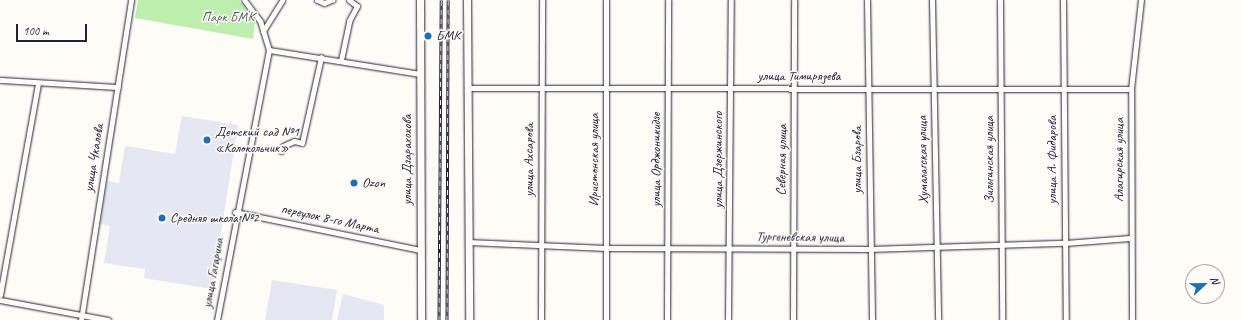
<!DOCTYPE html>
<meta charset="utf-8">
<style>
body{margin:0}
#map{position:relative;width:1241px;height:320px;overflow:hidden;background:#fdfcf7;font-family:Caveat,sans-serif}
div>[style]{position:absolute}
.built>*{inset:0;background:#e5e7f2}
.green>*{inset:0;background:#bdeeae}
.roads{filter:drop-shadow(0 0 1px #22223b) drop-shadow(0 0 1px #22223b)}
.street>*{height:5px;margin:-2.5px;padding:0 2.5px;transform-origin:2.5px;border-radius:2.5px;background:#fdfcf7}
.secondary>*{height:7px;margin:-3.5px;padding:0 3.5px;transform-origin:3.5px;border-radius:3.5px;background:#fdfcf7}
.rail>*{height:3px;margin-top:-1.5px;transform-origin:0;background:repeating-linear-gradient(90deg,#fdfcf7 0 4.5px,#22223b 0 9px);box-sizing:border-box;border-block:1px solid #22223b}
.dots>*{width:11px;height:11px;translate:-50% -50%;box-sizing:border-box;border:2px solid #fdfcf7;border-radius:50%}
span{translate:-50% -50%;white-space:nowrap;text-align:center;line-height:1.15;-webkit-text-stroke:3px #fdfcf7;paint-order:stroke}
.park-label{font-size:14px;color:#505f5e}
.poi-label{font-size:14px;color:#22223b}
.left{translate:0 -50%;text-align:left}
.street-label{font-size:14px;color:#22223b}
.north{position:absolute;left:1185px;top:264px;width:40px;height:40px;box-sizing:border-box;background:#fdfcf7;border:1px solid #a5a5ac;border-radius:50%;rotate:68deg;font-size:11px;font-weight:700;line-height:16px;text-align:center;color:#22223b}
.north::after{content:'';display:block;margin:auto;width:14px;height:18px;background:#1f6fb2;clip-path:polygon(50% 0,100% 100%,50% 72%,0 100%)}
.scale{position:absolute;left:16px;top:24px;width:71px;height:18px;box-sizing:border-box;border:2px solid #22223b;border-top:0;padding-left:5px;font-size:12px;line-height:14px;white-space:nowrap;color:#22223b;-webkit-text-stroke:3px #fdfcf7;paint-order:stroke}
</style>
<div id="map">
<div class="built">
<div style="clip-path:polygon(182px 116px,238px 125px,212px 289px,144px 278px,145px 269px,104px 263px,110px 226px,100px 224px,107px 181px,119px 183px,125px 146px,175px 154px)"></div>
<div style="clip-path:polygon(272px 280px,337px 290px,332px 320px,265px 320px)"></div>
<div style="clip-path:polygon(343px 294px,384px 305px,384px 320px,337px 320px)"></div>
</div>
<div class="green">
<div style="clip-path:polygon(138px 0,239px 0,255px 22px,253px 39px,135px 18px)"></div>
</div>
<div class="roads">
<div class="street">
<div style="left:317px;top:0;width:8px;rotate:23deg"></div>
<div style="left:324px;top:3px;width:9px;rotate:-21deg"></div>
<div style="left:867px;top:0;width:320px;rotate:89.1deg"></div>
<div style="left:932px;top:0;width:320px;rotate:88.9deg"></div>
<div style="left:1000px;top:0;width:320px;rotate:89.6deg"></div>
<div style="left:1063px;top:0;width:320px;rotate:89.5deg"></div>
<div style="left:263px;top:31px;width:36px;rotate:-58deg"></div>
<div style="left:269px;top:50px;width:153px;rotate:9deg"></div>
<div style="left:341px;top:60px;width:40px;rotate:-78deg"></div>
<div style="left:349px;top:21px;width:17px;rotate:-62deg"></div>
<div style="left:357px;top:6px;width:10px;rotate:-143deg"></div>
<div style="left:0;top:80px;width:118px;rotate:3.4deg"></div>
<div style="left:467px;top:88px;width:664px;rotate:0.09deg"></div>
<div style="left:281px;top:151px;width:5px;rotate:-68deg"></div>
<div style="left:283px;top:146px;width:12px;rotate:-24deg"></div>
<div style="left:294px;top:141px;width:8px;rotate:14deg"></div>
<div style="left:302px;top:143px;width:88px;rotate:-77.5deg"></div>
<div style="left:235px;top:212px;width:189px;rotate:11.6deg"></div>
<div style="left:468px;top:242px;width:138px;rotate:2.5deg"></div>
<div style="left:606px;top:248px;width:263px;rotate:0.2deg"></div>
<div style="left:869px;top:249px;width:196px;rotate:-1.8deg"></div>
<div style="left:1065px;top:243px;width:65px;rotate:-4.4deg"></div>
<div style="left:0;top:295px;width:214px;rotate:-79.8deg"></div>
<div style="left:0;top:300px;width:110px;rotate:10.5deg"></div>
<div style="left:81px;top:320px;width:324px;rotate:-81.1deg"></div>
<div style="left:217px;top:320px;width:275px;rotate:-79.1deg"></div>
<div style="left:269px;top:50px;width:30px;rotate:-107deg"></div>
<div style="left:260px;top:21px;width:26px;rotate:-127deg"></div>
<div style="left:541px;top:320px;width:320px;rotate:-89.8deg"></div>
<div style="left:606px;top:320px;width:320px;rotate:-90deg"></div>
<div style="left:667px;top:320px;width:320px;rotate:-89.8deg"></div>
<div style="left:728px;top:320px;width:320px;rotate:-89.5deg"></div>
<div style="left:793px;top:320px;width:320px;rotate:-89.8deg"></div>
<div style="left:1132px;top:320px;width:231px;rotate:-90.2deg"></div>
<div style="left:1131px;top:89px;width:90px;rotate:-83.6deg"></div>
</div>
<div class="secondary">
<div style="left:420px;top:0;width:320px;rotate:89.8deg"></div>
<div style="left:467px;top:0;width:320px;rotate:89.6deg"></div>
</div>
</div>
<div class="rail">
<div style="left:439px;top:320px;width:320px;rotate:-89.6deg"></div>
<div style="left:447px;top:320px;width:320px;rotate:-89.8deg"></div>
</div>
<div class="dots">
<div style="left:428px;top:36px;background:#1f6fb2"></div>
<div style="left:207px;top:140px;background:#1f6fb2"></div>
<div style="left:354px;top:183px;background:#1f6fb2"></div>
<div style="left:162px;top:218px;background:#1f6fb2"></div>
</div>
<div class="park-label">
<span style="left:228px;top:17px">Парк БМК</span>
</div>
<div class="poi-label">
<span class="left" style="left:436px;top:36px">БМК</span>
<span class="left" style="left:215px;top:140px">Детский сад №1<br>«Колокольчик»</span>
<span class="left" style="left:362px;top:183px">Ozon</span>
<span class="left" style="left:170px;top:218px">Средняя школа №2</span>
</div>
<div class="street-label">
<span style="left:799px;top:76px">улица Тимирязева</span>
<span style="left:94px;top:158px;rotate:-81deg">улица Чкалова</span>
<span style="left:407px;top:160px;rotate:-90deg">улица Дзарахохова</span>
<span style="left:529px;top:160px;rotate:-90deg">улица Ахсарова</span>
<span style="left:594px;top:160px;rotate:-90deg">Иристонская улица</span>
<span style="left:656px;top:160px;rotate:-90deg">улица Орджоникидзе</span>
<span style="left:718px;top:160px;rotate:-90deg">улица Дзержинского</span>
<span style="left:782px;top:160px;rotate:-89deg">Северная улица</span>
<span style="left:857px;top:160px;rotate:-90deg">улица Бзарова</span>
<span style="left:923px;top:160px;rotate:-91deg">Хумалагская улица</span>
<span style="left:989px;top:160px;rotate:-90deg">Зильгинская улица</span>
<span style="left:1052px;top:160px;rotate:-90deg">улица А. Фидарова</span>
<span style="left:1119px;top:160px;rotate:-90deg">Алагирская улица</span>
<span style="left:330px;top:219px;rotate:12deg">переулок 8-го Марта</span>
<span style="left:800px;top:237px;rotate:1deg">Тургеневская улица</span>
<span style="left:213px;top:273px;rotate:-80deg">улица Гагарина</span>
</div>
<div class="north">N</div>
<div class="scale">100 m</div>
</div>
